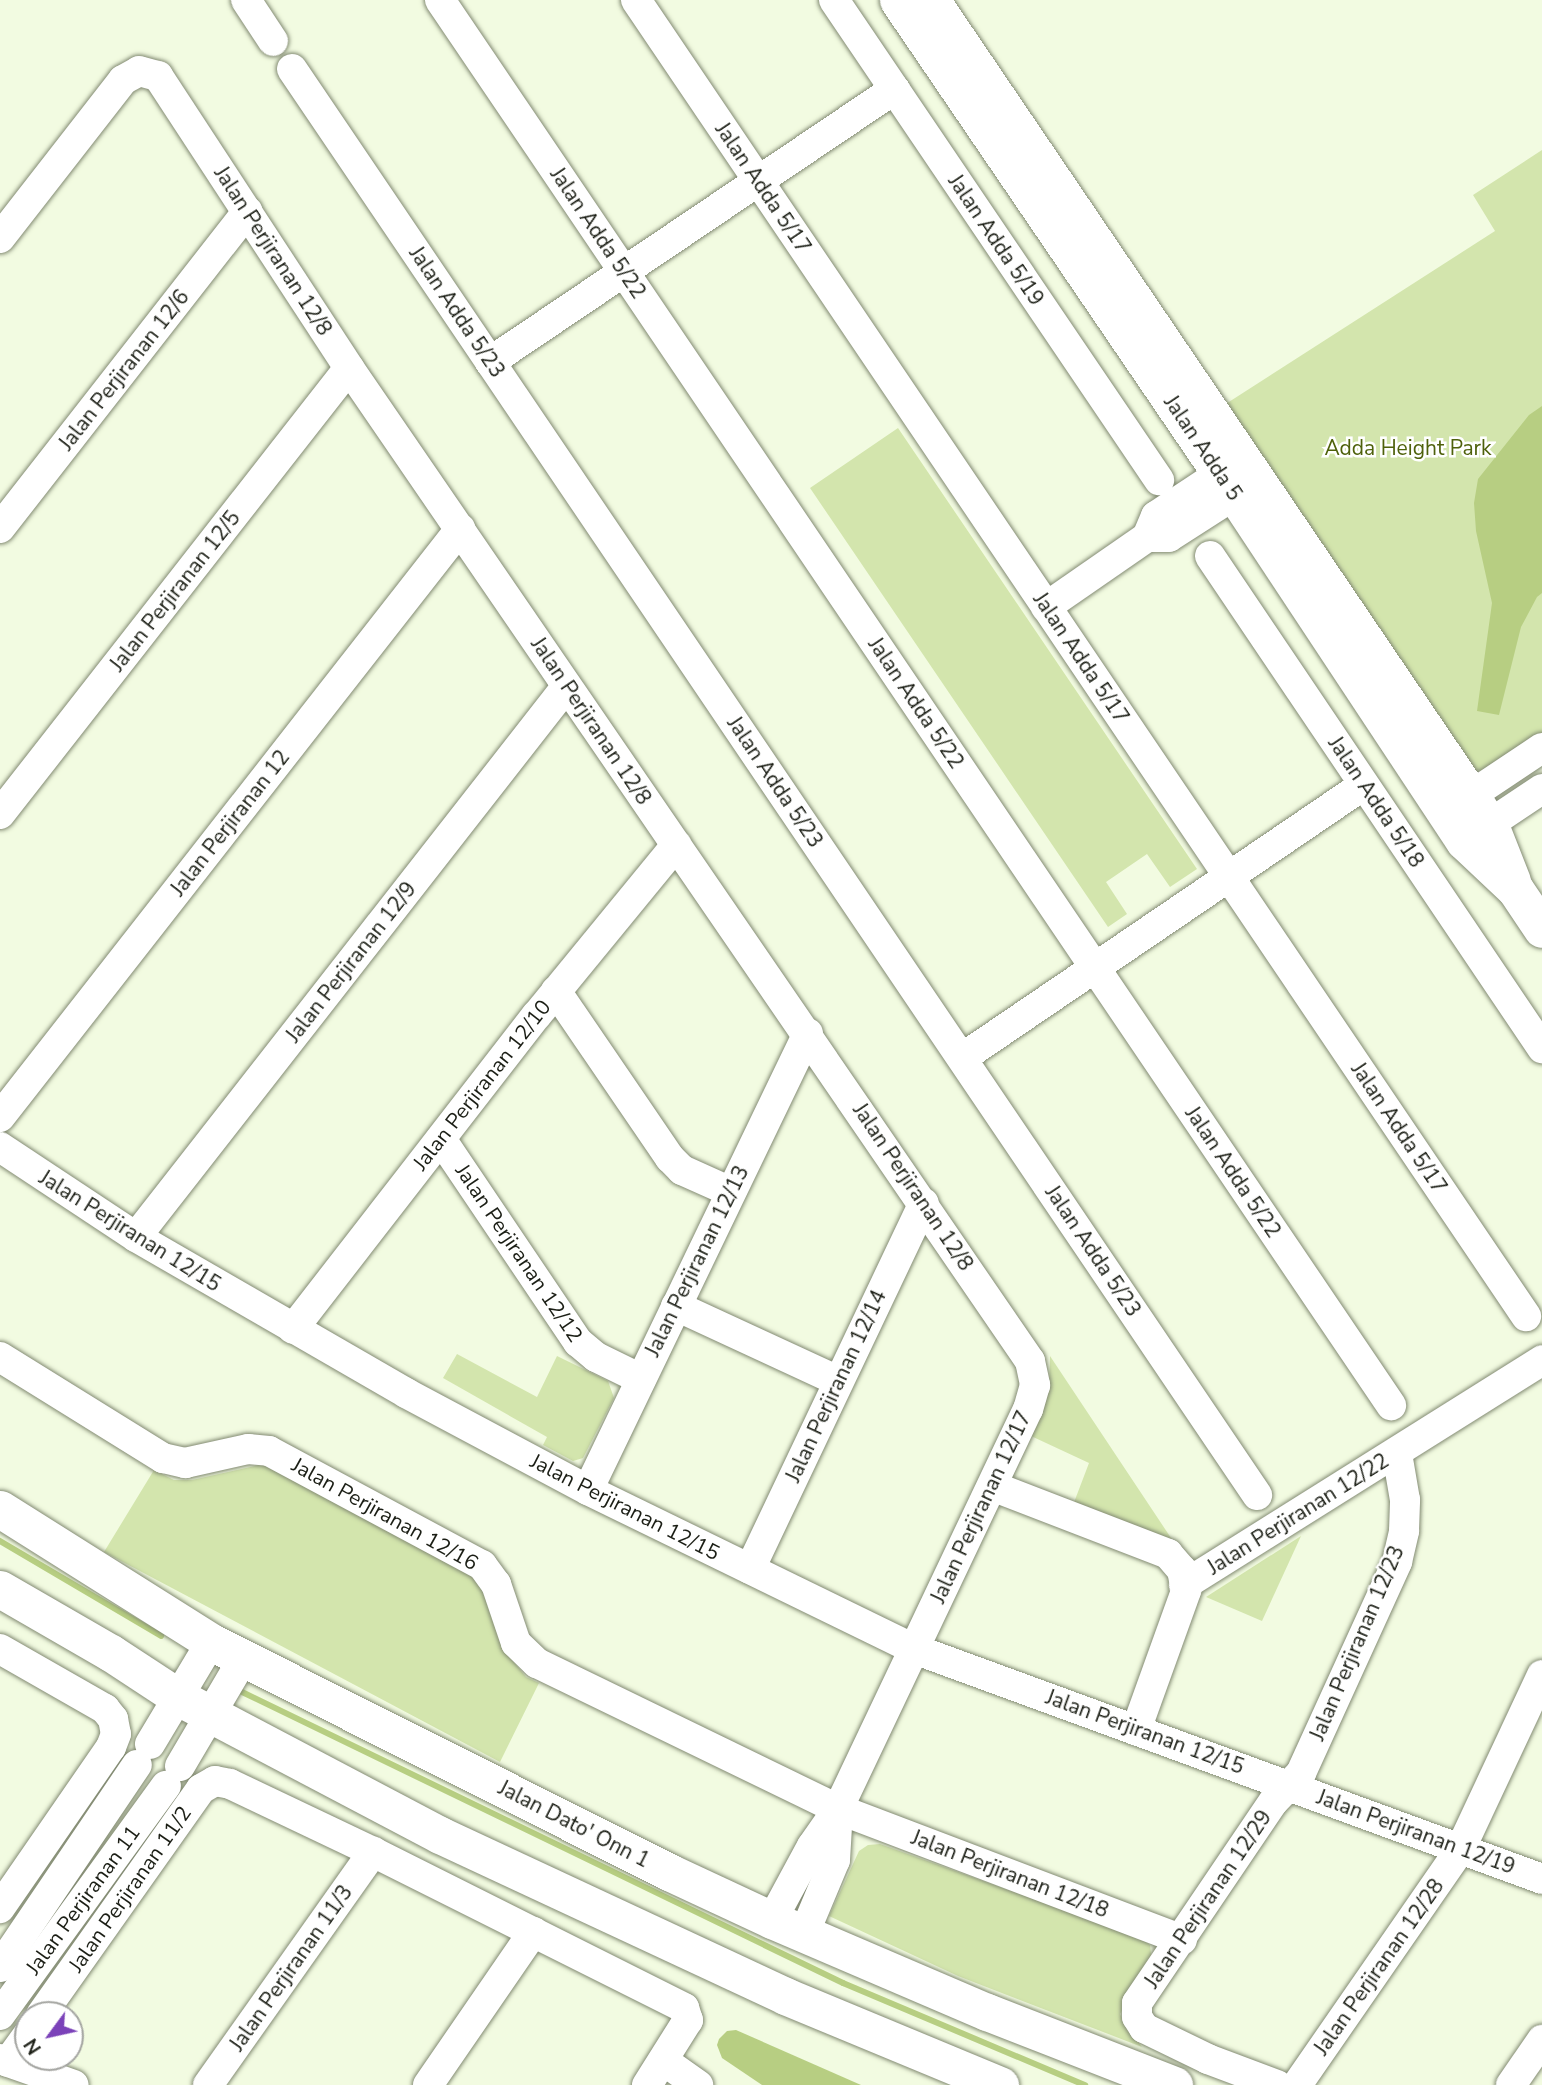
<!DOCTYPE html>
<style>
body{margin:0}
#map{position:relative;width:1542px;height:2085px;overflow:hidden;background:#f2fbe1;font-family:"Nunito Sans",sans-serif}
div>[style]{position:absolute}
.green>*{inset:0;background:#d3e5ad}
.water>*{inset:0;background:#b7ce82}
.stream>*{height:6px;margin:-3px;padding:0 3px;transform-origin:3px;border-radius:3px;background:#b7ce82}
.roads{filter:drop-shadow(0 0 2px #828a72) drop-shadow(0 0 2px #828a72)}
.minor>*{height:30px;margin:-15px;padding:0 15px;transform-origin:15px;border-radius:15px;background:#fff}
.major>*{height:37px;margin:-18.5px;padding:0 18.5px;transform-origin:18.5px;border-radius:18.5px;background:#fff}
span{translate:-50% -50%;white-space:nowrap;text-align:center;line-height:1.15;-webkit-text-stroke:5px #fff;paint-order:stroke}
.street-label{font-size:21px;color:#1b1e15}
.park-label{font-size:21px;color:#4e610b}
.north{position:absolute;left:14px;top:2001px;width:70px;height:70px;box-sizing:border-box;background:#fff;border:2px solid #a4a5a1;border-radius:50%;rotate:237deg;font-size:19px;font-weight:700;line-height:28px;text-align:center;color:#1b1e15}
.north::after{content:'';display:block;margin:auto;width:24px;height:32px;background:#7b42b9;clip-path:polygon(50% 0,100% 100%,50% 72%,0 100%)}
</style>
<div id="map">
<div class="green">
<div style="clip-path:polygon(1542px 150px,1542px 735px,1490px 771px,1460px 769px,1221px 407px,1495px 231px,1473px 195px)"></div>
<div style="clip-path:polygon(898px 428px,1197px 869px,1170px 887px,1147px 854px,1106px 882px,1127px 914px,1108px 927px,810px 488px)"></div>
<div style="clip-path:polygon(457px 1354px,537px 1397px,557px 1356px,608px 1381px,614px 1398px,583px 1458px,573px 1461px,543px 1445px,547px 1437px,443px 1378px)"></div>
<div style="clip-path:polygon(1050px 1356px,1175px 1544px,1073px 1505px,1089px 1463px,1031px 1436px,1049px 1390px)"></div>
<div style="clip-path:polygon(259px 1465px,267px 1466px,475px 1578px,491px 1602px,513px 1661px,526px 1677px,539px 1683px,500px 1762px,104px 1552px,154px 1470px,174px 1480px,192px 1480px)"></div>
<div style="clip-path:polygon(1301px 1536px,1262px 1621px,1206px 1597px)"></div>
<div style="clip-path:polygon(880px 1844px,1139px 1937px,1150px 1945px,1152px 1962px,1120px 2014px,1126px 2026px,1142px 2047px,958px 1976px,829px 1916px,859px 1851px,868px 1845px)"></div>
</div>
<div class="water">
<div style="clip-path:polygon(1542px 406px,1542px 593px,1537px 597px,1521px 627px,1499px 715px,1477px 711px,1492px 603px,1476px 531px,1474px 503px,1478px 479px,1529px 415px)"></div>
<div style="clip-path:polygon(736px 2030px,861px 2085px,762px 2085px,722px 2058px,717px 2045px,719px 2039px,727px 2031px)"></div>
</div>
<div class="stream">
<div style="left:0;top:1541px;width:187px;rotate:30.5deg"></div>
<div style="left:240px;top:1691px;width:670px;rotate:25.84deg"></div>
<div style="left:843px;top:1983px;width:263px;rotate:22.9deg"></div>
</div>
<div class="roads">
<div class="minor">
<div style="left:246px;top:0;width:49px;rotate:56.6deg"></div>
<div style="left:440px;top:0;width:1697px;rotate:55.91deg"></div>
<div style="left:636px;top:0;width:1589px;rotate:55.93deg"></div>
<div style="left:834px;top:0;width:580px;rotate:55.9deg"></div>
<div style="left:292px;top:69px;width:1722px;rotate:55.91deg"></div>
<div style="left:0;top:238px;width:200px;rotate:-52.1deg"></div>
<div style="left:123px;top:80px;width:18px;rotate:-29deg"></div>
<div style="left:139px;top:71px;width:20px;rotate:15deg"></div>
<div style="left:158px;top:76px;width:349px;rotate:56.8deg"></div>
<div style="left:349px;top:368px;width:1204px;rotate:55.56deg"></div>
<div style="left:1030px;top:1361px;width:25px;rotate:78deg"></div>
<div style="left:1035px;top:1385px;width:25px;rotate:106deg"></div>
<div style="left:1028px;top:1409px;width:443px;rotate:115.4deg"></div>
<div style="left:838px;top:1809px;width:45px;rotate:125.1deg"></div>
<div style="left:812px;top:1846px;width:84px;rotate:118.4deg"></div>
<div style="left:490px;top:362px;width:488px;rotate:-34deg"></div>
<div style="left:0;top:528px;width:402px;rotate:-52deg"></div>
<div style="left:1147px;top:537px;width:22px"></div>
<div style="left:1169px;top:537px;width:100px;rotate:-32.7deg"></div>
<div style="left:1147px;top:537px;width:23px;rotate:-67deg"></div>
<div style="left:1156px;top:516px;width:100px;rotate:-33.5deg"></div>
<div style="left:1210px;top:556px;width:594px;rotate:55.99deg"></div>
<div style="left:1046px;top:607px;width:123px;rotate:-34.7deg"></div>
<div style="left:1452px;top:808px;width:108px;rotate:-33.7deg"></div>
<div style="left:0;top:814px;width:566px;rotate:-51.96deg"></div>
<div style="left:1473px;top:835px;width:83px;rotate:-33.7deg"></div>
<div style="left:556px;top:991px;width:202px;rotate:55.7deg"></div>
<div style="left:670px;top:1158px;width:17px;rotate:45deg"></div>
<div style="left:682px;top:1170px;width:51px;rotate:24.1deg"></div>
<div style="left:962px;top:1058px;width:486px;rotate:-34.2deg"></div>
<div style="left:0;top:1117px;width:747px;rotate:-51.96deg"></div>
<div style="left:441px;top:1139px;width:245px;rotate:56deg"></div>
<div style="left:578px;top:1342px;width:23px;rotate:40deg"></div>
<div style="left:596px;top:1357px;width:50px;rotate:26.1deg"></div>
<div style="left:0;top:1147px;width:163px;rotate:33.5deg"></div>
<div style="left:136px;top:1237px;width:312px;rotate:30deg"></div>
<div style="left:406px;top:1393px;width:206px;rotate:28.1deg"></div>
<div style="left:588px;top:1490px;width:363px;rotate:26deg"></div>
<div style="left:914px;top:1649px;width:669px;rotate:20.11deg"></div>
<div style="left:136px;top:1237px;width:698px;rotate:-51.98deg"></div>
<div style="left:676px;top:1306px;width:179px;rotate:24.8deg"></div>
<div style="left:293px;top:1329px;width:398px;rotate:-52.2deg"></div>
<div style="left:537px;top:1015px;width:220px;rotate:-50.7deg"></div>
<div style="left:0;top:1357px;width:192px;rotate:31.8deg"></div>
<div style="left:163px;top:1458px;width:23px;rotate:13deg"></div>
<div style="left:185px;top:1463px;width:65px;rotate:-12.5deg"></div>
<div style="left:248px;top:1449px;width:21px;rotate:5deg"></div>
<div style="left:269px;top:1451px;width:242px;rotate:28.2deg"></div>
<div style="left:482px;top:1565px;width:24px;rotate:54deg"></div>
<div style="left:496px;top:1584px;width:62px;rotate:71.3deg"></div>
<div style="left:516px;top:1643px;width:29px;rotate:44deg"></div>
<div style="left:537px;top:1663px;width:335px;rotate:25.9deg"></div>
<div style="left:838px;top:1809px;width:368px;rotate:20.8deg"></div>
<div style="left:992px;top:1486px;width:189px;rotate:21.1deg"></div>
<div style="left:1168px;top:1554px;width:21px;rotate:49deg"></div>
<div style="left:1182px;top:1570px;width:21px;rotate:79deg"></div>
<div style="left:1186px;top:1591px;width:148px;rotate:109.8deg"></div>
<div style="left:588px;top:1490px;width:507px;rotate:-64.29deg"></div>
<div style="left:750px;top:1569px;width:405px;rotate:-64.6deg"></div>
<div style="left:1184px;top:1585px;width:423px;rotate:-32.1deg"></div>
<div style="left:0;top:1649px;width:121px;rotate:29.7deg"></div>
<div style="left:105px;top:1709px;width:13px;rotate:51deg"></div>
<div style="left:113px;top:1719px;width:15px;rotate:79deg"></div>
<div style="left:116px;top:1734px;width:14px;rotate:111deg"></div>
<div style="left:111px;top:1747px;width:196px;rotate:124.6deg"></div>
<div style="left:150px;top:1744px;width:119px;rotate:-59.1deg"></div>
<div style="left:180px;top:1766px;width:124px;rotate:-59.5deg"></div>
<div style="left:804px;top:1934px;width:80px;rotate:-67.3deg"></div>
<div style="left:835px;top:1860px;width:51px;rotate:-86.6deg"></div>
<div style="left:0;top:1967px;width:244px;rotate:-55.9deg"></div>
<div style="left:0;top:2015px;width:283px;rotate:-54.1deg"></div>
<div style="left:41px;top:2015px;width:277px;rotate:-54.7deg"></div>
<div style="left:201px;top:1789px;width:16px;rotate:-30deg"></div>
<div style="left:215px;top:1781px;width:15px;rotate:11deg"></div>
<div style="left:230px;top:1784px;width:158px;rotate:25.4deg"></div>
<div style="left:373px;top:1852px;width:348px;rotate:26.6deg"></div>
<div style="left:684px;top:2008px;width:13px;rotate:72deg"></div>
<div style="left:688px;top:2020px;width:77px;rotate:122.2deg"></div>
<div style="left:0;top:2059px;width:78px;rotate:19.4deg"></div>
<div style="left:664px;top:2061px;width:42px;rotate:35.2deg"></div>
<div style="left:8px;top:2062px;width:34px;rotate:-54deg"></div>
<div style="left:208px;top:2085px;width:286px;rotate:-54.7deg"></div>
<div style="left:428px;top:2085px;width:186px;rotate:-55.5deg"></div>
<div style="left:1277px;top:2085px;width:74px;rotate:-159.4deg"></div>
<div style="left:1208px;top:2059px;width:71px;rotate:-154.2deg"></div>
<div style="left:1144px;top:2028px;width:13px;rotate:-122deg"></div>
<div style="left:1137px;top:2017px;width:14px;rotate:-90deg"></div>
<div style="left:1137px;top:2003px;width:244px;rotate:-55.9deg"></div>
<div style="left:1274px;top:1801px;width:39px;rotate:-46deg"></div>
<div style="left:1301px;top:1773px;width:232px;rotate:-65.5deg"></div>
<div style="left:1397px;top:1562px;width:32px;rotate:-77deg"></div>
<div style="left:1404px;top:1531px;width:31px;rotate:-88deg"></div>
<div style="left:1405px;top:1500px;width:48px;rotate:-99.7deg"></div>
<div style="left:1297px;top:2085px;width:288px;rotate:-55.3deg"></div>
<div style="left:1461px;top:1848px;width:191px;rotate:-64.9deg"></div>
<div style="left:1511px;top:2085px;width:55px;rotate:-55.4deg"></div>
</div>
<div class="major">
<div style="left:898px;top:0;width:581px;rotate:55.74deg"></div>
<div style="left:1225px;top:480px;width:433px;rotate:56.5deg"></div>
<div style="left:1464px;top:841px;width:70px;rotate:43.3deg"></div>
<div style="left:1515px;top:889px;width:48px;rotate:56deg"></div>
<div style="left:931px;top:0;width:962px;rotate:55.85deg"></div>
<div style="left:1471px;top:796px;width:35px;rotate:57deg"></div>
<div style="left:1490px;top:825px;width:60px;rotate:68.6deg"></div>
<div style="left:0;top:1509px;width:249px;rotate:32.2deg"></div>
<div style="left:211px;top:1642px;width:513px;rotate:26.67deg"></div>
<div style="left:669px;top:1872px;width:114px;rotate:25deg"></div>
<div style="left:772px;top:1920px;width:234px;rotate:23.2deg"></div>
<div style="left:987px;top:2012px;width:201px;rotate:21.3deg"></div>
<div style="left:0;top:1589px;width:128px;rotate:30deg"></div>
<div style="left:111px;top:1653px;width:80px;rotate:33.3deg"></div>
<div style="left:178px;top:1697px;width:296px;rotate:27.8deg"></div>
<div style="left:440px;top:1835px;width:381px;rotate:25deg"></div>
<div style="left:785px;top:1996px;width:233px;rotate:22.5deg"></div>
</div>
</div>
<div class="street-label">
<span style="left:763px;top:188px;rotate:56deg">Jalan Adda 5/17</span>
<span style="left:598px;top:233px;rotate:56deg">Jalan Adda 5/22</span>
<span style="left:996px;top:240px;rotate:56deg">Jalan Adda 5/19</span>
<span style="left:273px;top:251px;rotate:57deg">Jalan Perjiranan 12/8</span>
<span style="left:457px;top:312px;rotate:56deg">Jalan Adda 5/23</span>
<span style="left:124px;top:370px;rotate:-52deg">Jalan Perjiranan 12/6</span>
<span style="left:1203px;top:448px;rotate:56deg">Jalan Adda 5</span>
<span style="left:175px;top:591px;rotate:-52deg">Jalan Perjiranan 12/5</span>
<span style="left:1081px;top:658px;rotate:56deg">Jalan Adda 5/17</span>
<span style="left:916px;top:703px;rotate:56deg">Jalan Adda 5/22</span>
<span style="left:591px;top:721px;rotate:56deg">Jalan Perjiranan 12/8</span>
<span style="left:775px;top:782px;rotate:56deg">Jalan Adda 5/23</span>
<span style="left:1376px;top:802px;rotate:56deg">Jalan Adda 5/18</span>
<span style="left:230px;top:823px;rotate:-52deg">Jalan Perjiranan 12</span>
<span style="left:351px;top:962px;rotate:-52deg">Jalan Perjiranan 12/9</span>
<span style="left:482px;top:1085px;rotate:-52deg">Jalan Perjiranan 12/10</span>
<span style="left:1399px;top:1128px;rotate:56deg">Jalan Adda 5/17</span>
<span style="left:1233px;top:1172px;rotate:56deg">Jalan Adda 5/22</span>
<span style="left:913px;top:1187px;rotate:56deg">Jalan Perjiranan 12/8</span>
<span style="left:130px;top:1231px;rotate:32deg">Jalan Perjiranan 12/15</span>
<span style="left:1093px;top:1251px;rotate:56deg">Jalan Adda 5/23</span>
<span style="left:519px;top:1253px;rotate:56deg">Jalan Perjiranan 12/12</span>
<span style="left:697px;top:1261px;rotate:-64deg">Jalan Perjiranan 12/13</span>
<span style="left:836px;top:1386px;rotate:-65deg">Jalan Perjiranan 12/14</span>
<span style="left:625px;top:1507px;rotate:27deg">Jalan Perjiranan 12/15</span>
<span style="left:981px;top:1507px;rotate:-65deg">Jalan Perjiranan 12/17</span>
<span style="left:385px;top:1514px;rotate:29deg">Jalan Perjiranan 12/16</span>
<span style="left:1298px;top:1514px;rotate:-32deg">Jalan Perjiranan 12/22</span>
<span style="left:1357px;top:1643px;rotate:-67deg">Jalan Perjiranan 12/23</span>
<span style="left:1145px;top:1732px;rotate:20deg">Jalan Perjiranan 12/15</span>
<span style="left:574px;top:1824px;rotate:27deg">Jalan Dato' Onn 1</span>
<span style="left:1416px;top:1832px;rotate:20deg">Jalan Perjiranan 12/19</span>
<span style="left:1010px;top:1874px;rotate:21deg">Jalan Perjiranan 12/18</span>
<span style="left:130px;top:1889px;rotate:-55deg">Jalan Perjiranan 11/2</span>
<span style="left:1208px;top:1899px;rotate:-56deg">Jalan Perjiranan 12/29</span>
<span style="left:83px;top:1900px;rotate:-54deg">Jalan Perjiranan 11</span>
<span style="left:1379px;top:1967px;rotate:-55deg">Jalan Perjiranan 12/28</span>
<span style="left:291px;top:1968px;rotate:-55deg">Jalan Perjiranan 11/3</span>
</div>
<div class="park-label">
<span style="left:1408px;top:448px">Adda Height Park</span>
</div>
<div class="north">N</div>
</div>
